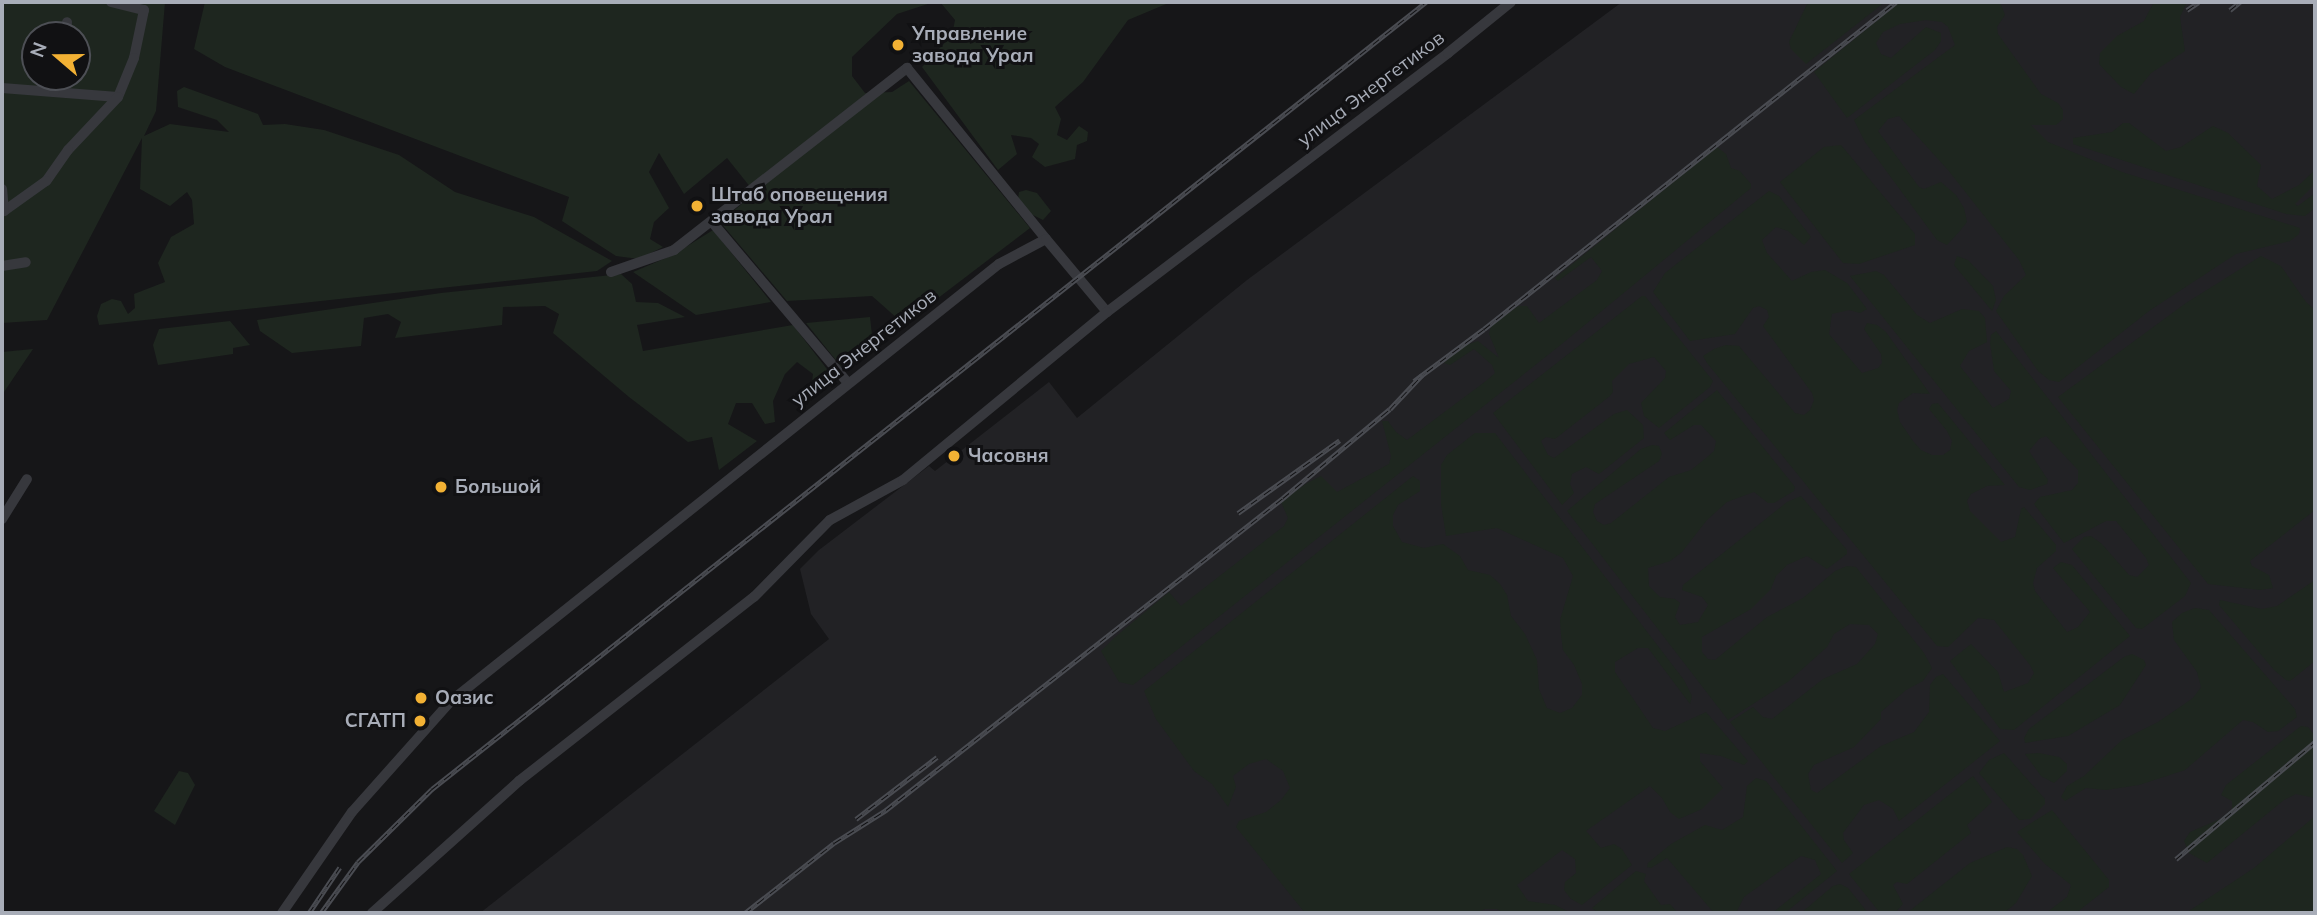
<!DOCTYPE html>
<meta charset="utf-8">
<style>
body{margin:0}
#map{position:relative;width:2317px;height:915px;overflow:hidden;background:#161618;font-family:Mulish,sans-serif}
div>[style]{position:absolute}
.built>*{inset:0;background:#222225}
.green>*{inset:0;background:#1e261f}
.minor>*{height:10px;margin:-5px;padding:0 5px;transform-origin:5px;border-radius:5px;background:#37383d}
.rail>*{height:5px;margin-top:-2.5px;transform-origin:0;background:repeating-linear-gradient(90deg,#111113 0 8px,#4a4c52 0 16px);box-sizing:border-box;border-block:2px solid #4a4c52}
.dots>*{width:19px;height:19px;translate:-50% -50%;box-sizing:border-box;border:4px solid #111113;border-radius:50%}
span{translate:-50% -50%;white-space:nowrap;text-align:center;line-height:1.15;-webkit-text-stroke:6px #111113;paint-order:stroke}
.poi-label{font-size:19px;color:#a8adb8;font-weight:700}
.left{translate:0 -50%;text-align:left}
.right{translate:-100% -50%;text-align:right}
.street-label{font-size:19px;color:#a8adb8}
.frame{position:absolute;inset:0;border:4px solid #a8adb8;pointer-events:none}
.north{position:absolute;left:21px;top:21px;width:70px;height:70px;box-sizing:border-box;background:#111113;border:2px solid #4d4f55;border-radius:50%;rotate:290deg;font-size:19px;font-weight:700;line-height:28px;text-align:center;color:#a8adb8}
.north::after{content:'';display:block;margin:auto;width:24px;height:32px;background:#f2b134;clip-path:polygon(50% 0,100% 100%,50% 72%,0 100%)}
</style>
<div id="map">
<div class="built">
<div style="clip-path:polygon(1622px 2px,2315px 2px,2315px 913px,480px 913px,829px 639px,811px 614px,800px 569px,819px 550px,929px 466px,935px 471px,1049px 382px,1077px 418px,1247px 280px)"></div>
</div>
<div class="green">
<div style="clip-path:polygon(evenodd,2px 2px,165px 2px,156px 111px,144px 136px,170px 124px,229px 132px,217px 120px,178px 107px,177px 91px,184px 87px,258px 114px,263px 125px,285px 124px,324px 130px,399px 155px,455px 192px,534px 217px,612px 261px,597px 271px,99px 325px,97px 316px,101px 304px,112px 299px,121px 301px,128px 314px,135px 308px,134px 294px,165px 282px,158px 263px,171px 237px,194px 224px,192px 200px,187px 192px,170px 206px,140px 189px,142px 138px,47px 320px,2px 323px,2px 2px,35px 35px,77px 35px,77px 77px,35px 77px,35px 35px)"></div>
<div style="clip-path:polygon(205px 2px,934px 2px,897px 14px,852px 57px,852px 76px,865px 93px,892px 92px,909px 81px,1030px 228px,929px 305px,898px 319px,872px 296px,787px 301px,720px 222px,755px 193px,727px 158px,684px 194px,659px 153px,649px 172px,669px 208px,654px 222px,650px 239px,663px 247px,639px 259px,616px 256px,562px 221px,569px 197px,225px 67px,194px 49px)"></div>
<div style="clip-path:polygon(940px 2px,1171px 2px,1128px 20px,1083px 82px,1055px 107px,1061px 119px,1057px 135px,1067px 140px,1079px 126px,1088px 132px,1087px 141px,1077px 145px,1075px 159px,1045px 167px,1032px 157px,1039px 144px,1031px 138px,1011px 135px,1017px 154px,998px 170px,922px 67px,952px 35px,955px 20px)"></div>
<div style="clip-path:polygon(1808px 2px,1885px 2px,1806px 64px,1791px 49px,1789px 42px)"></div>
<div style="clip-path:polygon(1900px 2px,2000px 2px,2005px 15px,1997px 27px,1998px 34px,2041px 94px,2058px 103px,2063px 110px,2063px 119px,2056px 125px,2031px 125px,2048px 142px,2122px 172px,2300px 228px,2299px 234px,2290px 241px,2236px 254px,2149px 311px,2059px 382px,2049px 380px,2038px 371px,1996px 311px,2004px 296px,2026px 275px,2019px 260px,1948px 170px,1899px 116px,1888px 119px,1878px 131px,1919px 187px,1924px 189px,1941px 182px,1956px 195px,1964px 208px,1967px 222px,1959px 232px,1947px 245px,1937px 240px,1865px 142px,1854px 120px,1955px 45px,1948px 27px,1942px 22px,1926px 20px,1900px 24px,1883px 32px,1876px 43px,1881px 54px,1891px 58px,1926px 27px,1941px 33px,1941px 41px,1935px 50px,1847px 118px,1814px 72px)"></div>
<div style="clip-path:polygon(2154px 2px,2187px 2px,2180px 17px,2185px 51px,2151px 73px,2134px 94px,2121px 87px,2099px 64px,2100px 53px,2117px 36px,2144px 21px)"></div>
<div style="clip-path:polygon(2123px 123px,2129px 123px,2166px 151px,2181px 147px,2213px 126px,2228px 133px,2261px 165px,2257px 186px,2272px 199px,2299px 185px,2315px 170px,2315px 184px,2295px 204px,2298px 206px,2315px 193px,2315px 208px,2305px 216px,2286px 214px,2073px 144px,2073px 138px,2112px 132px)"></div>
<div style="clip-path:polygon(1841px 145px,1915px 234px,1915px 245px,1859px 264px,1843px 263px,1780px 182px,1824px 147px)"></div>
<div style="clip-path:polygon(1717px 147px,1726px 154px,1731px 168px,1740px 171px,1751px 184px,1751px 188px,1563px 343px,1133px 685px,1119px 682px,1101px 651px,1114px 638px,1169px 592px,1181px 606px,1284px 526px,1288px 518px,1281px 502px,1307px 483px,1321px 476px,1337px 492px,1389px 464px,1391px 456px,1382px 421px,1388px 421px,1396px 432px,1407px 440px,1486px 381px,1495px 373px,1492px 365px,1474px 349px,1450px 365px,1444px 363px,1462px 346px,1478px 341px,1499px 358px,1489px 334px,1491px 326px,1518px 306px,1527px 306px,1539px 323px,1597px 280px,1602px 271px,1591px 257px,1558px 281px,1555px 278px)"></div>
<div style="clip-path:polygon(1026px 190px,1037px 193px,1051px 211px,1043px 220px,1031px 214px,1018px 199px,1019px 192px)"></div>
<div style="clip-path:polygon(1769px 191px,1779px 196px,1811px 237px,1804px 245px,1788px 231px,1776px 227px,1762px 240px,1767px 253px,1792px 281px,1811px 272px,1825px 270px,1847px 283px,1867px 309px,1860px 313px,1849px 310px,1832px 314px,1829px 334px,1862px 373px,1878px 368px,1882px 363px,1881px 354px,1864px 329px,1867px 323px,1877px 325px,1886px 332px,1930px 394px,1913px 393px,1899px 403px,1897px 410px,1900px 422px,1913px 441px,1921px 450px,1932px 455px,1943px 455px,1950px 450px,1952px 441px,1947px 431px,1929px 409px,1932px 404px,1938px 403px,2005px 485px,1987px 486px,1971px 494px,1967px 501px,1970px 511px,2001px 542px,2015px 537px,2021px 509px,2024px 507px,2056px 545px,2056px 551px,2037px 568px,2033px 583px,2035px 591px,2067px 632px,2078px 627px,2090px 612px,2053px 568px,2061px 562px,2072px 565px,2130px 636px,2014px 730px,2000px 729px,1950px 661px,1971px 644px,1998px 672px,2004px 692px,2028px 683px,2034px 673px,2030px 665px,1994px 620px,1978px 618px,1948px 647px,1937px 646px,1707px 363px,1703px 356px,1714px 349px,1726px 345px,1739px 346px,1795px 413px,1804px 415px,1810px 410px,1814px 400px,1812px 393px,1763px 326px,1769px 317px,1767px 310px,1759px 306px,1753px 308px,1735px 334px,1690px 341px,1653px 292px,1665px 273px)"></div>
<div style="clip-path:polygon(713px 230px,771px 302px,696px 315px,633px 272px,673px 255px)"></div>
<div style="clip-path:polygon(1957px 256px,1968px 260px,1993px 286px,1996px 300px,1992px 311px,1954px 265px)"></div>
<div style="clip-path:polygon(2261px 256px,2281px 266px,2306px 302px,2315px 310px,2315px 510px,2250px 561px,2252px 566px,2269px 575px,2273px 588px,2260px 590px,2208px 584px,2058px 397px,2186px 303px)"></div>
<div style="clip-path:polygon(1876px 271px,1884px 275px,1917px 315px,1930px 323px,1962px 309px,1979px 311px,1985px 318px,1987px 342px,1969px 351px,1960px 366px,1993px 408px,2009px 399px,2011px 391px,1994px 371px,1990px 343px,1991px 335px,1996px 331px,2191px 583px,2185px 596px,2142px 629px,2136px 628px,2072px 549px,2084px 537px,2091px 536px,2102px 544px,2129px 575px,2137px 577px,2149px 565px,2146px 558px,2116px 521px,2106px 521px,2064px 543px,2034px 504px,2040px 497px,2072px 490px,2078px 483px,2078px 470px,2046px 436px,2039px 439px,2029px 451px,2048px 480px,2047px 484px,2030px 490px,2019px 487px,1850px 276px)"></div>
<div style="clip-path:polygon(621px 274px,632px 284px,636px 302px,658px 303px,685px 317px,637px 325px,643px 351px,793px 325px,833px 377px,819px 387px,812px 382px,813px 374px,797px 362px,785px 374px,773px 401px,775px 422px,765px 424px,752px 403px,736px 403px,728px 424px,757px 441px,719px 470px,712px 437px,688px 442px,629px 397px,553px 333px,559px 314px,545px 306px,503px 307px,502px 325px,395px 338px,401px 322px,388px 314px,364px 318px,361px 346px,292px 353px,260px 331px,257px 320px,441px 293px)"></div>
<div style="clip-path:polygon(1642px 296px,1645px 296px,1713px 381px,1710px 387px,1659px 428px,1644px 416px,1641px 403px,1665px 378px,1666px 371px,1654px 357px,1629px 364px,1612px 381px,1613px 392px,1610px 396px,1555px 439px,1546px 437px,1541px 441px,1548px 455px,1554px 458px,1614px 414px,1627px 410px,1643px 425px,1644px 438px,1599px 474px,1586px 467px,1572px 474px,1570px 484px,1574px 493px,1562px 505px,1493px 413px)"></div>
<div style="clip-path:polygon(870px 317px,873px 344px,843px 369px,806px 323px)"></div>
<div style="clip-path:polygon(230px 321px,250px 345px,233px 348px,233px 354px,158px 365px,153px 345px,159px 329px)"></div>
<div style="clip-path:polygon(33px 349px,2px 395px,2px 352px)"></div>
<div style="clip-path:polygon(1717px 390px,1795px 487px,1794px 491px,1774px 503px,1768px 503px,1754px 492px,1727px 502px,1707px 520px,1682px 552px,1670px 561px,1648px 568px,1649px 586px,1660px 597px,1675px 599px,1680px 603px,1675px 617px,1680px 625px,1698px 622px,1708px 605px,1702px 597px,1682px 590px,1683px 585px,1787px 502px,1801px 496px,1847px 550px,1847px 554px,1827px 569px,1807px 556px,1787px 565px,1776px 576px,1771px 589px,1751px 609px,1702px 637px,1702px 652px,1708px 659px,1715px 660px,1767px 617px,1803px 598px,1835px 571px,1847px 566px,1856px 567px,1924px 653px,1932px 668px,1923px 681px,1906px 690px,1881px 712px,1881px 719px,1854px 747px,1814px 765px,1808px 774px,1811px 790px,1817px 793px,1881px 746px,1914px 732px,1929px 712px,1930px 685px,1936px 677px,1943px 674px,2000px 741px,1899px 821px,1893px 809px,1879px 800px,1864px 805px,1843px 833px,1844px 840px,1853px 853px,1842px 863px,1730px 722px,1753px 707px,1763px 717px,1772px 719px,1823px 679px,1857px 664px,1875px 644px,1878px 634px,1869px 625px,1850px 624px,1834px 634px,1827px 647px,1789px 681px,1728px 720px,1567px 511px,1641px 449px,1652px 445px,1659px 446px,1662px 454px,1659px 461px,1595px 504px,1593px 512px,1597px 521px,1604px 525px,1611px 523px,1669px 477px,1691px 470px,1706px 458px,1714px 451px,1716px 441px,1701px 425px,1694px 425px,1670px 440px,1664px 433px)"></div>
<div style="clip-path:polygon(1475px 433px,1495px 433px,1684px 680px,1692px 696px,1690px 704px,1648px 648px,1638px 648px,1615px 662px,1615px 672px,1653px 728px,1665px 731px,1706px 712px,1748px 761px,1744px 765px,1721px 756px,1700px 753px,1700px 761px,1723px 788px,1702px 809px,1679px 819px,1670px 812px,1662px 798px,1650px 786px,1586px 831px,1601px 848px,1614px 844px,1622px 849px,1632px 865px,1582px 905px,1571px 899px,1564px 890px,1565px 882px,1576px 873px,1575px 859px,1562px 850px,1517px 885px,1528px 901px,1555px 905px,1567px 911px,1564px 913px,1504px 913px,1497px 909px,1485px 909px,1477px 913px,1305px 913px,1236px 827px,1239px 821px,1266px 812px,1281px 800px,1290px 788px,1283px 771px,1266px 759px,1249px 764px,1233px 776px,1236px 787px,1228px 807px,1212px 784px,1194px 771px,1156px 719px,1144px 691px,1413px 476px,1420px 481px,1420px 491px,1398px 505px,1393px 515px,1393px 526px,1402px 542px,1424px 548px,1443px 544px,1460px 556px,1468px 570px,1490px 575px,1500px 584px,1507px 595px,1511px 616px,1525px 634px,1537px 660px,1539px 689px,1547px 708px,1560px 713px,1572px 708px,1582px 695px,1582px 684px,1574px 665px,1563px 650px,1561px 635px,1560px 620px,1573px 576px,1563px 558px,1497px 528px,1446px 536px,1441px 504px,1441px 465px,1447px 455px)"></div>
<div style="clip-path:polygon(2315px 580px,2315px 661px,2290px 681px,2286px 680px,2274px 670px,2219px 605px,2220px 600px,2262px 609px,2277px 606px)"></div>
<div style="clip-path:polygon(2195px 608px,2209px 610px,2295px 709px,2297px 717px,2278px 731px,2268px 732px,2253px 722px,2243px 720px,2185px 770px,2139px 785px,2106px 790px,2086px 788px,2065px 801px,2061px 797px,2067px 786px,2084px 776px,2122px 740px,2158px 722px,2193px 698px,2201px 687px,2197px 672px,2174px 640px,2172px 622px,2182px 613px)"></div>
<div style="clip-path:polygon(2132px 654px,2144px 660px,2146px 665px,2120px 705px,2068px 736px,2025px 743px,2024px 738px,2029px 729px,2124px 657px)"></div>
<div style="clip-path:polygon(2301px 726px,2308px 727px,2315px 736px,2315px 798px,2296px 794px,2284px 800px,2207px 863px,2189px 853px,2184px 841px,2190px 832px,2220px 819px,2232px 809px,2232px 801px,2221px 795px,2226px 785px)"></div>
<div style="clip-path:polygon(2004px 753px,2045px 799px,2045px 804px,2030px 819px,2019px 820px,1979px 773px,1989px 760px)"></div>
<div style="clip-path:polygon(2039px 753px,2059px 757px,2067px 764px,2067px 771px,2054px 783px,2041px 776px,2025px 754px)"></div>
<div style="clip-path:polygon(179px 771px,188px 773px,195px 785px,175px 825px,154px 811px)"></div>
<div style="clip-path:polygon(1973px 776px,1992px 802px,1967px 825px,1971px 833px,1907px 884px,1897px 882px,1893px 885px,1903px 904px,1895px 913px,1880px 913px,1849px 874px)"></div>
<div style="clip-path:polygon(1756px 778px,1766px 781px,1837px 871px,1785px 913px,1772px 913px,1821px 874px,1815px 860px,1801px 856px,1744px 897px,1736px 913px,1714px 913px,1667px 858px,1651px 868px,1647px 867px,1648px 863px,1671px 844px,1705px 825px,1722px 830px,1743px 817px,1747px 786px)"></div>
<div style="clip-path:polygon(2052px 810px,2109px 880px,2109px 887px,2076px 913px,2046px 913px,2067px 897px,2071px 885px,2045px 864px,2017px 832px)"></div>
<div style="clip-path:polygon(2315px 816px,2315px 913px,2186px 913px,2254px 868px)"></div>
<div style="clip-path:polygon(2007px 847px,2017px 849px,2023px 855px,2032px 876px,2016px 903px,2004px 913px,1907px 913px,1970px 863px)"></div>
<div style="clip-path:polygon(1636px 871px,1646px 874px,1644px 881px,1661px 905px,1670px 904px,1678px 913px,1598px 913px,1592px 908px)"></div>
<div style="clip-path:polygon(1840px 884px,1848px 888px,1868px 913px,1801px 913px,1833px 886px)"></div>
</div>
<div class="minor">
<div style="left:111px;top:2px;width:34px;rotate:14deg"></div>
<div style="left:144px;top:10px;width:49px;rotate:101.8deg"></div>
<div style="left:134px;top:58px;width:42px;rotate:112.3deg"></div>
<div style="left:65px;top:35px;width:13px;rotate:-81deg"></div>
<div style="left:2px;top:88px;width:116px;rotate:4.4deg"></div>
<div style="left:118px;top:97px;width:73px;rotate:133.3deg"></div>
<div style="left:68px;top:150px;width:38px;rotate:125deg"></div>
<div style="left:46px;top:181px;width:52px;rotate:144.5deg"></div>
<div style="left:4px;top:211px;width:22px;rotate:-95deg"></div>
<div style="left:54px;top:92px;width:15px;rotate:-79deg"></div>
<div style="left:712px;top:222px;width:211px;rotate:49.8deg"></div>
<div style="left:2px;top:266px;width:24px;rotate:-9deg"></div>
<div style="left:611px;top:272px;width:67px;rotate:-19.2deg"></div>
<div style="left:674px;top:250px;width:296px;rotate:-38deg"></div>
<div style="left:907px;top:68px;width:220px;rotate:50.9deg"></div>
<div style="left:2px;top:519px;width:47px;rotate:-58deg"></div>
<div style="left:282px;top:913px;width:123px;rotate:-55.3deg"></div>
<div style="left:352px;top:812px;width:149px;rotate:-48.3deg"></div>
<div style="left:451px;top:701px;width:701px;rotate:-38.57deg"></div>
<div style="left:999px;top:264px;width:53px;rotate:-28deg"></div>
<div style="left:1046px;top:239px;width:95px;rotate:50.1deg"></div>
<div style="left:1107px;top:312px;width:428px;rotate:-37.2deg"></div>
<div style="left:1448px;top:53px;width:81px;rotate:-39deg"></div>
<div style="left:372px;top:913px;width:198px;rotate:-41.9deg"></div>
<div style="left:519px;top:781px;width:298px;rotate:-38.1deg"></div>
<div style="left:754px;top:597px;width:108px;rotate:-45.4deg"></div>
<div style="left:830px;top:520px;width:83px;rotate:-28.7deg"></div>
<div style="left:903px;top:480px;width:264px;rotate:-39.5deg"></div>
</div>
<div class="rail">
<div style="left:2187px;top:10px;width:14px;rotate:-34deg"></div>
<div style="left:2230px;top:10px;width:13px;rotate:-39deg"></div>
<div style="left:1414px;top:381px;width:87px;rotate:-36.6deg"></div>
<div style="left:1484px;top:329px;width:526px;rotate:-38.44deg"></div>
<div style="left:1238px;top:513px;width:125px;rotate:-35.6deg"></div>
<div style="left:856px;top:819px;width:102px;rotate:-37.4deg"></div>
<div style="left:2176px;top:859px;width:182px;rotate:-40.1deg"></div>
<div style="left:309px;top:913px;width:55px;rotate:-56deg"></div>
<div style="left:321px;top:913px;width:63px;rotate:-54deg"></div>
<div style="left:358px;top:862px;width:104px;rotate:-44.6deg"></div>
<div style="left:432px;top:789px;width:1268px;rotate:-38.37deg"></div>
<div style="left:745px;top:913px;width:113px;rotate:-38.2deg"></div>
<div style="left:834px;top:843px;width:62px;rotate:-32.4deg"></div>
<div style="left:886px;top:810px;width:505px;rotate:-38.16deg"></div>
<div style="left:1283px;top:498px;width:139px;rotate:-39.8deg"></div>
<div style="left:1390px;top:409px;width:47px;rotate:-46.7deg"></div>
</div>
<div class="dots">
<div style="left:898px;top:45px;background:#f2b134"></div>
<div style="left:697px;top:206px;background:#f2b134"></div>
<div style="left:954px;top:456px;background:#f2b134"></div>
<div style="left:441px;top:487px;background:#f2b134"></div>
<div style="left:421px;top:698px;background:#f2b134"></div>
<div style="left:420px;top:721px;background:#f2b134"></div>
</div>
<div class="poi-label">
<span class="left" style="left:912px;top:45px">Управление<br>завода Урал</span>
<span class="left" style="left:711px;top:206px">Штаб оповещения<br>завода Урал</span>
<span class="left" style="left:968px;top:456px">Часовня</span>
<span class="left" style="left:455px;top:487px">Большой</span>
<span class="left" style="left:435px;top:698px">Оазис</span>
<span class="right" style="left:406px;top:721px">СГАТП</span>
</div>
<div class="street-label">
<span style="left:1371px;top:89px;rotate:-37deg">улица Энергетиков</span>
<span style="left:864px;top:348px;rotate:-38deg">улица Энергетиков</span>
</div>
<div class="frame"></div>
<div class="north">N</div>
</div>
